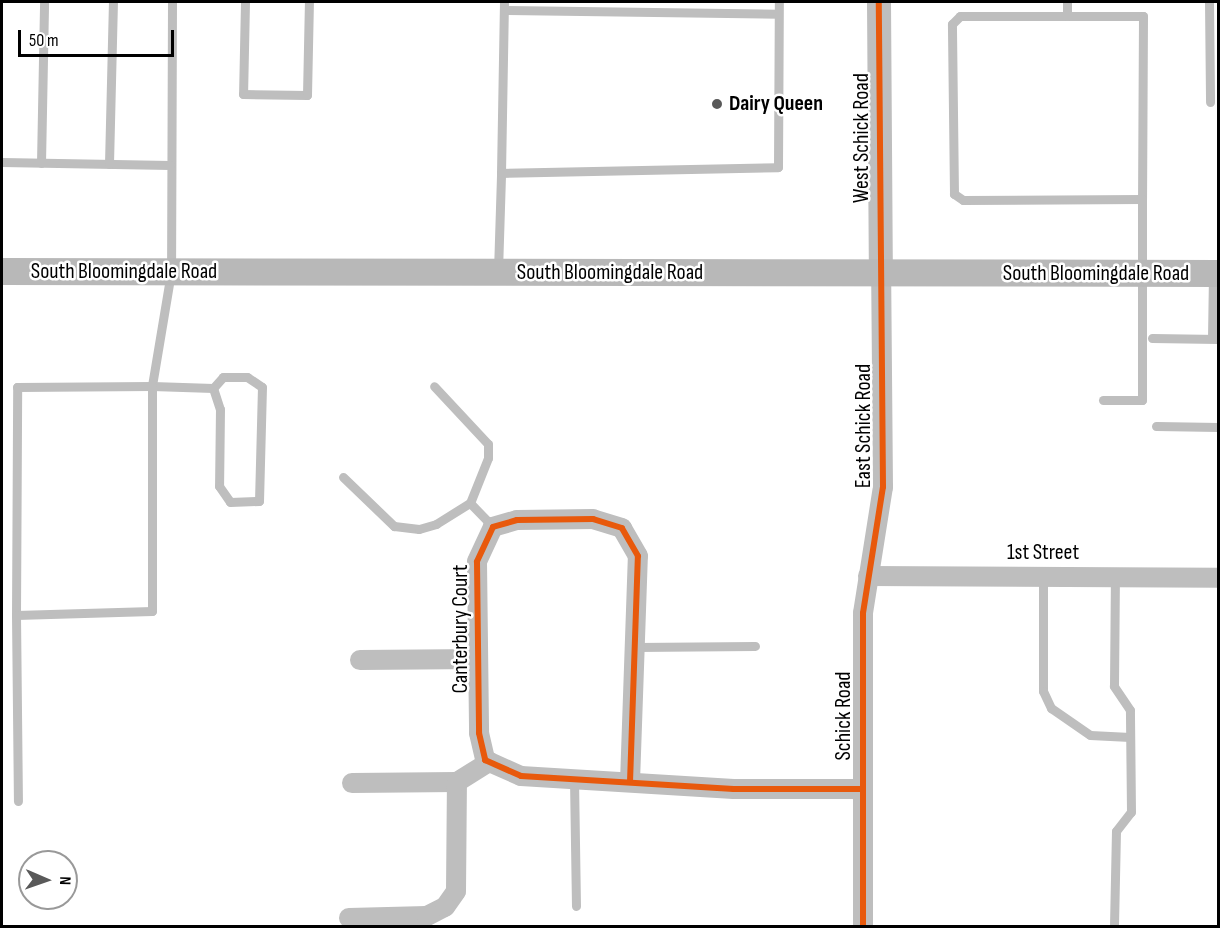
<!DOCTYPE html>
<style>
body{margin:0}
#map{position:relative;width:1220px;height:928px;overflow:hidden;background:#fff;font-family:"Sofia Sans Condensed",sans-serif}
div>[style]{position:absolute}
.service>*{height:9px;margin:-4.5px;padding:0 4.5px;transform-origin:4.5px;border-radius:4.5px;background:#bebebe}
.minor>*{height:20px;margin:-10px;padding:0 10px;transform-origin:10px;border-radius:10px;background:#bebebe}
.tertiary>*{height:24px;margin:-12px;padding:0 12px;transform-origin:12px;border-radius:12px;background:#bebebe}
.secondary>*{height:27px;margin:-13.5px;padding:0 13.5px;transform-origin:13.5px;border-radius:13.5px;background:#b8b8b8}
.cycleway>*{height:6px;margin:-3px;padding:0 3px;transform-origin:3px;border-radius:3px;background:#e8590c}
.dots>*{width:16px;height:16px;translate:-50% -50%;box-sizing:border-box;border:3px solid #fff;border-radius:50%}
span{translate:-50% -50%;white-space:nowrap;text-align:center;line-height:1.15;-webkit-text-stroke:5px #fff;paint-order:stroke}
.poi-label{font-size:22px;color:#000;font-weight:700}
.left{translate:0 -50%;text-align:left}
.street-label{font-size:22px;color:#000}
.frame{position:absolute;inset:0;border:3px solid #000;pointer-events:none}
.north{position:absolute;left:18px;top:850px;width:60px;height:60px;box-sizing:border-box;background:#fff;border:2px solid #999;border-radius:50%;rotate:92deg;font-size:16px;font-weight:700;line-height:24px;text-align:center;color:#000}
.north::after{content:'';display:block;margin:auto;width:21px;height:27px;background:#595959;clip-path:polygon(50% 0,100% 100%,50% 72%,0 100%)}
.scale{position:absolute;left:18px;top:30px;width:156px;height:27px;box-sizing:border-box;border:3px solid #000;border-top:0;padding-left:8px;font-size:18px;line-height:21px;white-space:nowrap;color:#000;-webkit-text-stroke:4px #fff;paint-order:stroke}
</style>
<div id="map">
<div class="service">
<div style="left:172px;top:2px;width:270px;rotate:90.2deg"></div>
<div style="left:171px;top:272px;width:116px;rotate:99.5deg"></div>
<div style="left:152px;top:386px;width:61px;rotate:1.9deg"></div>
<div style="left:213px;top:388px;width:22px;rotate:72deg"></div>
<div style="left:220px;top:409px;width:77px;rotate:90.7deg"></div>
<div style="left:219px;top:486px;width:19px;rotate:55deg"></div>
<div style="left:230px;top:502px;width:29px;rotate:-2deg"></div>
<div style="left:259px;top:501px;width:114px;rotate:-88.5deg"></div>
<div style="left:262px;top:387px;width:18px;rotate:-146deg"></div>
<div style="left:247px;top:377px;width:24px;rotate:180deg"></div>
<div style="left:223px;top:377px;width:15px;rotate:132deg"></div>
<div style="left:245px;top:2px;width:92px;rotate:91.2deg"></div>
<div style="left:243px;top:94px;width:64px;rotate:0.9deg"></div>
<div style="left:307px;top:95px;width:93px;rotate:-88.8deg"></div>
<div style="left:1209px;top:2px;width:100px;rotate:89.4deg"></div>
<div style="left:504px;top:10px;width:274px;rotate:0.8deg"></div>
<div style="left:960px;top:16px;width:183px"></div>
<div style="left:1143px;top:16px;width:183px;rotate:90.3deg"></div>
<div style="left:1142px;top:199px;width:179px;rotate:179.7deg"></div>
<div style="left:963px;top:200px;width:11px;rotate:-146deg"></div>
<div style="left:954px;top:194px;width:170px;rotate:-90.7deg"></div>
<div style="left:952px;top:24px;width:11px;rotate:-45deg"></div>
<div style="left:1067px;top:16px;width:14px;rotate:-90deg"></div>
<div style="left:2px;top:162px;width:168px;rotate:1deg"></div>
<div style="left:41px;top:163px;width:161px;rotate:-88.9deg"></div>
<div style="left:109px;top:164px;width:162px;rotate:-88.6deg"></div>
<div style="left:501px;top:173px;width:171px;rotate:-89deg"></div>
<div style="left:498px;top:271px;width:98px;rotate:-88.2deg"></div>
<div style="left:501px;top:173px;width:277px;rotate:-1.2deg"></div>
<div style="left:778px;top:167px;width:165px;rotate:-89.7deg"></div>
<div style="left:1152px;top:338px;width:66px;rotate:0.9deg"></div>
<div style="left:1212px;top:338px;width:63px;rotate:-89.1deg"></div>
<div style="left:152px;top:386px;width:225px;rotate:90deg"></div>
<div style="left:152px;top:611px;width:136px;rotate:178.3deg"></div>
<div style="left:16px;top:615px;width:228px;rotate:-89.7deg"></div>
<div style="left:17px;top:387px;width:135px;rotate:-0.4deg"></div>
<div style="left:1103px;top:400px;width:39px"></div>
<div style="left:1142px;top:400px;width:201px;rotate:-90deg"></div>
<div style="left:1156px;top:426px;width:62px;rotate:0.9deg"></div>
<div style="left:343px;top:477px;width:71px;rotate:43.9deg"></div>
<div style="left:394px;top:526px;width:25px;rotate:7deg"></div>
<div style="left:419px;top:529px;width:18px;rotate:-16deg"></div>
<div style="left:436px;top:524px;width:40px;rotate:-32deg"></div>
<div style="left:470px;top:503px;width:48px;rotate:-68.2deg"></div>
<div style="left:488px;top:458px;width:14px;rotate:-90deg"></div>
<div style="left:488px;top:444px;width:79px;rotate:-133deg"></div>
<div style="left:470px;top:503px;width:33px;rotate:46deg"></div>
<div style="left:1043px;top:577px;width:114px;rotate:90deg"></div>
<div style="left:1043px;top:691px;width:19px;rotate:65deg"></div>
<div style="left:1051px;top:708px;width:47px;rotate:34.7deg"></div>
<div style="left:1090px;top:735px;width:40px;rotate:2.9deg"></div>
<div style="left:16px;top:615px;width:186px;rotate:89.4deg"></div>
<div style="left:636px;top:647px;width:119px;rotate:-0.5deg"></div>
<div style="left:574px;top:779px;width:127px;rotate:89.1deg"></div>
<div style="left:1114px;top:926px;width:95px;rotate:-88.8deg"></div>
<div style="left:1116px;top:831px;width:24px;rotate:-52deg"></div>
<div style="left:1131px;top:812px;width:102px;rotate:-90.6deg"></div>
<div style="left:1130px;top:710px;width:29px;rotate:-124deg"></div>
<div style="left:1114px;top:686px;width:108px;rotate:-89.5deg"></div>
</div>
<div class="minor">
<div style="left:868px;top:576px;width:350px;rotate:0.3deg"></div>
<div style="left:360px;top:660px;width:118px;rotate:-0.5deg"></div>
<div style="left:630px;top:782px;width:226px;rotate:-88deg"></div>
<div style="left:638px;top:556px;width:32px;rotate:-120deg"></div>
<div style="left:622px;top:528px;width:30px;rotate:-163deg"></div>
<div style="left:593px;top:519px;width:76px;rotate:179.2deg"></div>
<div style="left:517px;top:520px;width:25px;rotate:164deg"></div>
<div style="left:493px;top:527px;width:38px;rotate:115deg"></div>
<div style="left:477px;top:562px;width:171px;rotate:89.3deg"></div>
<div style="left:479px;top:733px;width:28px;rotate:77deg"></div>
<div style="left:485px;top:760px;width:39px;rotate:24deg"></div>
<div style="left:521px;top:776px;width:213px;rotate:3.5deg"></div>
<div style="left:734px;top:789px;width:129px"></div>
<div style="left:352px;top:783px;width:105px;rotate:-0.5deg"></div>
<div style="left:349px;top:918px;width:78px;rotate:-1.5deg"></div>
<div style="left:427px;top:916px;width:20px;rotate:-27deg"></div>
<div style="left:445px;top:907px;width:19px;rotate:-55deg"></div>
<div style="left:456px;top:891px;width:109px;rotate:-89.5deg"></div>
<div style="left:457px;top:782px;width:38px;rotate:-32deg"></div>
<div style="left:863px;top:926px;width:313px;rotate:-90deg"></div>
<div style="left:863px;top:613px;width:128px;rotate:-81deg"></div>
<div style="left:883px;top:487px;width:213px;rotate:-90.5deg"></div>
</div>
<div class="tertiary">
<div style="left:879px;top:2px;width:272px;rotate:89.6deg"></div>
</div>
<div class="secondary">
<div style="left:2px;top:271px;width:1216px;rotate:0.09deg"></div>
</div>
<div class="cycleway">
<div style="left:630px;top:782px;width:226px;rotate:-88deg"></div>
<div style="left:638px;top:556px;width:32px;rotate:-120deg"></div>
<div style="left:622px;top:528px;width:30px;rotate:-163deg"></div>
<div style="left:593px;top:519px;width:76px;rotate:179.2deg"></div>
<div style="left:517px;top:520px;width:25px;rotate:164deg"></div>
<div style="left:493px;top:527px;width:38px;rotate:115deg"></div>
<div style="left:477px;top:562px;width:171px;rotate:89.3deg"></div>
<div style="left:479px;top:733px;width:28px;rotate:77deg"></div>
<div style="left:485px;top:760px;width:39px;rotate:24deg"></div>
<div style="left:521px;top:776px;width:213px;rotate:3.5deg"></div>
<div style="left:734px;top:789px;width:129px"></div>
<div style="left:863px;top:926px;width:313px;rotate:-90deg"></div>
<div style="left:863px;top:613px;width:128px;rotate:-81deg"></div>
<div style="left:883px;top:487px;width:485px;rotate:-90.5deg"></div>
</div>
<div class="dots">
<div style="left:717px;top:104px;background:#595959"></div>
</div>
<div class="poi-label">
<span class="left" style="left:729px;top:104px">Dairy Queen</span>
</div>
<div class="street-label">
<span style="left:862px;top:138px;rotate:-90deg">West Schick Road</span>
<span style="left:124px;top:272px">South Bloomingdale Road</span>
<span style="left:610px;top:273px">South Bloomingdale Road</span>
<span style="left:1096px;top:274px">South Bloomingdale Road</span>
<span style="left:864px;top:426px;rotate:-90deg">East Schick Road</span>
<span style="left:1043px;top:553px">1st Street</span>
<span style="left:461px;top:629px;rotate:-90deg">Canterbury Court</span>
<span style="left:844px;top:716px;rotate:-90deg">Schick Road</span>
</div>
<div class="frame"></div>
<div class="north">N</div>
<div class="scale">50 m</div>
</div>
